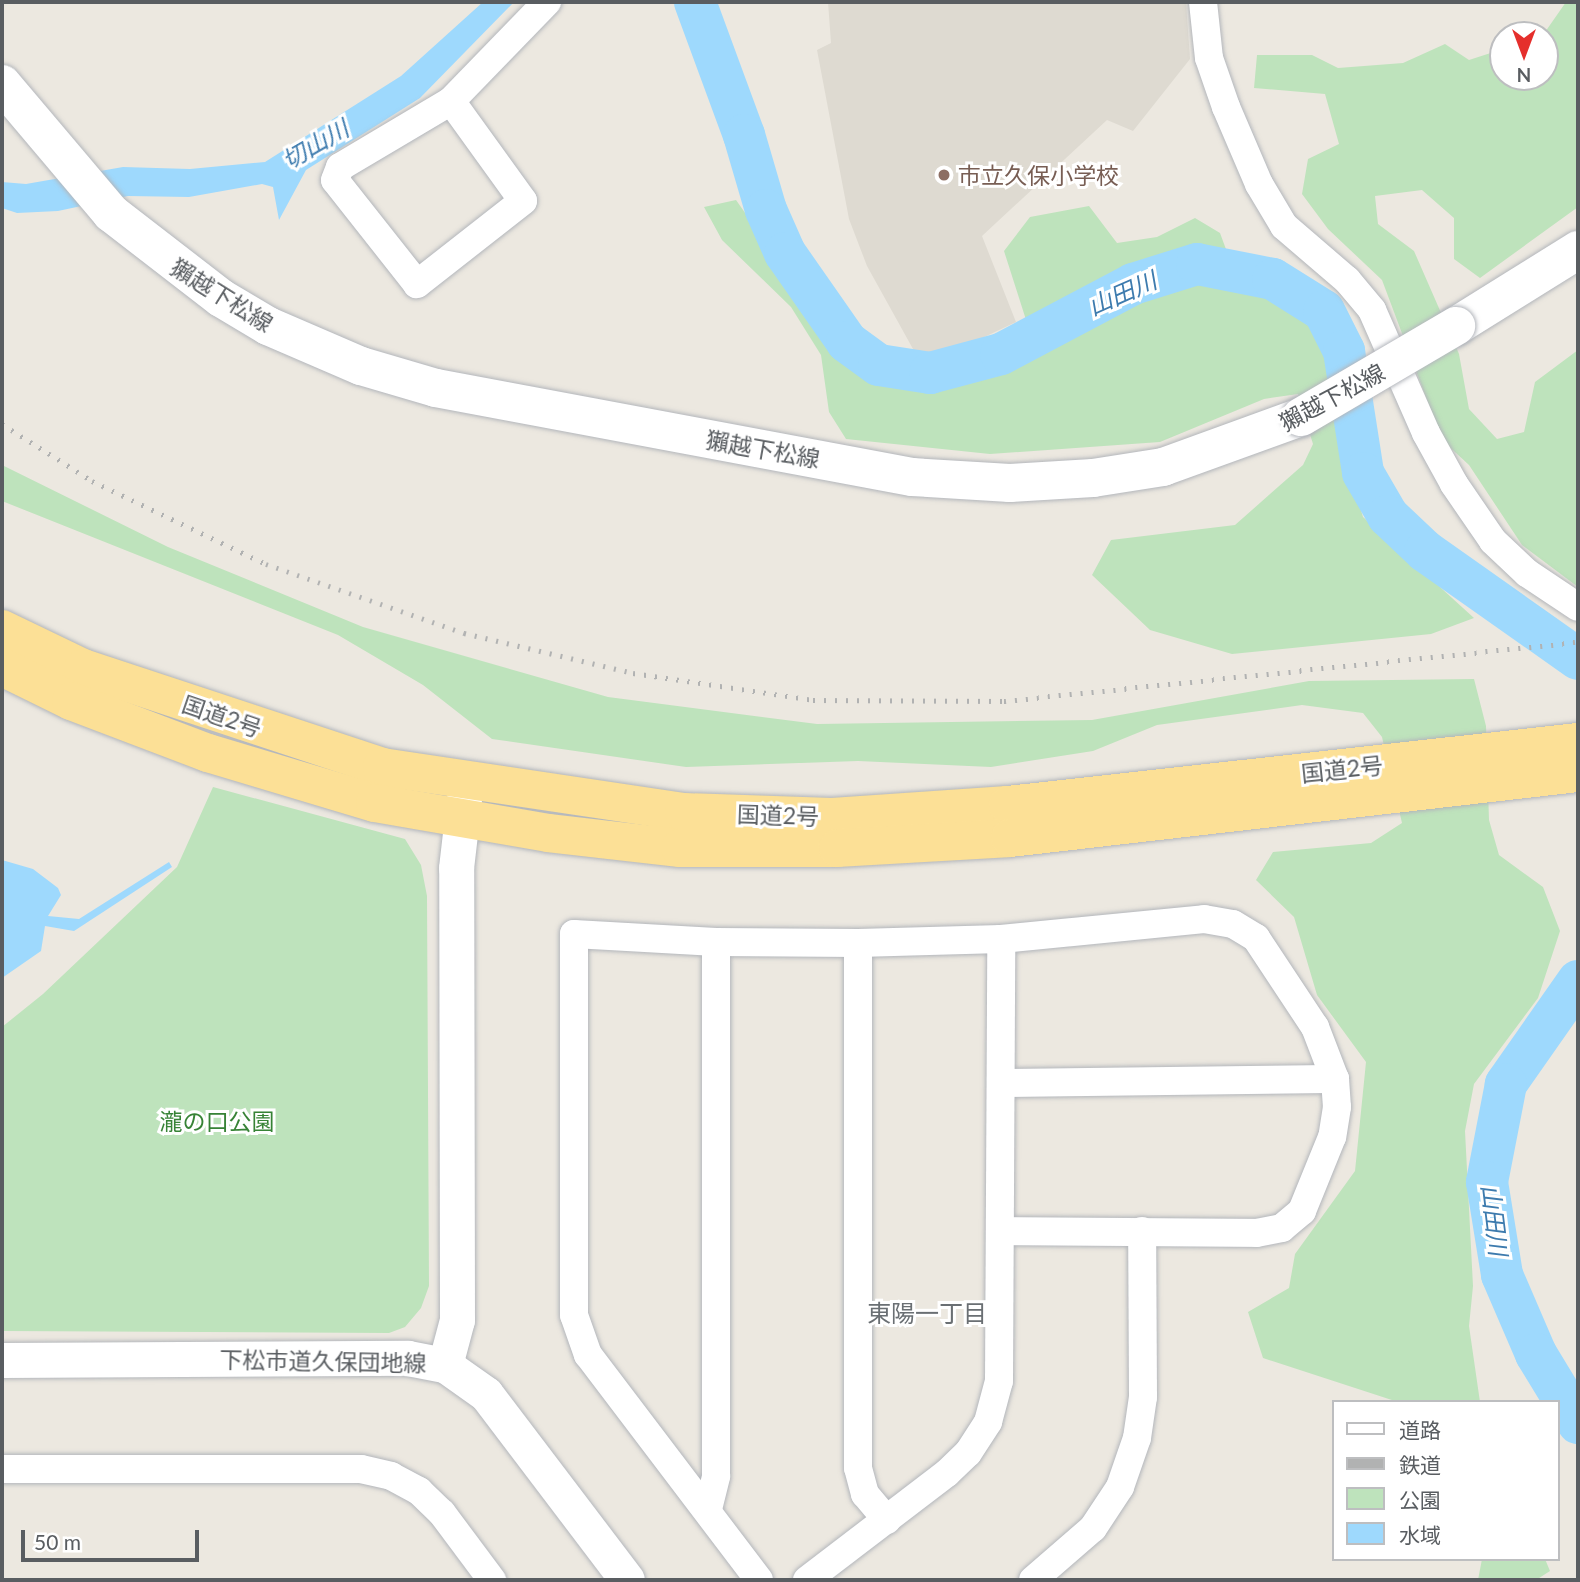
<!DOCTYPE html>
<meta charset="utf-8">
<style>
body{margin:0}
#map{position:relative;width:1580px;height:1582px;overflow:hidden;background:#ece8e0;font-family:Lato,"Noto Sans JP",sans-serif}
div>[style]{position:absolute}
.education>*{inset:0;background:#dedad1}
.green>*{inset:0;background:#bee3bc}
.water>*{inset:0;background:#9ed9fd}
.river>*{height:42px;margin:-21px;padding:0 21px;transform-origin:21px;border-radius:21px;background:#9ed9fd}
.roads{filter:drop-shadow(0 0 2px #b3b6bb) drop-shadow(0 0 2px #b3b6bb)}
.minor>*{height:28px;margin:-14px;padding:0 14px;transform-origin:14px;border-radius:14px;background:#fff}
.tertiary>*{height:35px;margin:-17.5px;padding:0 17.5px;transform-origin:17.5px;border-radius:17.5px;background:#fff}
.secondary>*{height:38px;margin:-19px;padding:0 19px;transform-origin:19px;border-radius:19px;background:#fff}
.trunk>*{height:38px;margin:-19px;padding:0 19px;transform-origin:19px;border-radius:19px;background:#fce096}
.rail>*{height:5px;margin-top:-2.5px;transform-origin:0;background:repeating-linear-gradient(90deg,#b1b2b2 0 2px,transparent 0 11px)}
.bridges{filter:drop-shadow(0 0 2px #b4b7bd) drop-shadow(0 0 2px #b4b7bd)}
.secondary-bridge>*{height:38px;margin:-19px;padding:0 19px;transform-origin:19px;border-radius:19px;background:#fff}
.dots>*{width:19px;height:19px;translate:-50% -50%;box-sizing:border-box;border:4px solid #fff;border-radius:50%}
span{translate:-50% -50%;white-space:nowrap;text-align:center;line-height:1.15;-webkit-text-stroke:6px #fff;paint-order:stroke}
.education-label{font-size:23px;color:#785e54}
.left{translate:0 -50%;text-align:left}
.street-label{font-size:23px;color:#595d61}
.park-label{font-size:23px;color:#378336}
.water-label{font-size:24px;color:#3d7bae;font-style:italic}
.neighbourhood-label{font-size:24px;color:#6a6f73}
.frame{position:absolute;inset:0;border:4px solid #595d61;pointer-events:none}
.legend{position:absolute;left:1332px;top:1400px;width:228px;height:161px;box-sizing:border-box;background:#fff;border:2px solid #bdbec0;margin:0;padding:9px 12px;list-style:none;font-size:21px;color:#595d61}
.legend li{display:flex;align-items:center;gap:14px;height:35px}
.legend b{width:35px;border:2px solid #bdbec0}
.north{position:absolute;left:1489px;top:21px;width:70px;height:70px;box-sizing:border-box;background:#fff;border:2px solid #bdbec0;border-radius:50%;rotate:180deg;font-size:19px;font-weight:700;line-height:28px;text-align:center;color:#595d61}
.north::after{content:'';display:block;margin:auto;width:24px;height:32px;background:#e52f2c;clip-path:polygon(50% 0,100% 100%,50% 72%,0 100%)}
.scale{position:absolute;left:21px;top:1530px;width:178px;height:32px;box-sizing:border-box;border:4px solid #595d61;border-top:0;padding-left:9px;font-size:21px;line-height:24px;white-space:nowrap;color:#595d61;-webkit-text-stroke:5px #fff;paint-order:stroke}
</style>
<div id="map">
<div class="education">
<div style="clip-path:polygon(828px 2px,1186px 2px,1190px 59px,1133px 131px,1107px 120px,982px 236px,1016px 322px,942px 357px,918px 358px,867px 266px,849px 219px,817px 50px,831px 43px)"></div>
</div>
<div class="green">
<div style="clip-path:polygon(1566px 2px,1578px 2px,1578px 207px,1480px 278px,1454px 259px,1454px 218px,1422px 190px,1375px 196px,1378px 224px,1414px 251px,1459px 354px,1469px 409px,1497px 439px,1524px 432px,1535px 382px,1578px 350px,1578px 587px,1522px 545px,1469px 465px,1442px 440px,1382px 280px,1328px 229px,1302px 194px,1308px 159px,1339px 144px,1325px 94px,1254px 88px,1257px 55px,1312px 55px,1338px 68px,1403px 63px,1445px 44px,1469px 60px,1503px 49px,1503px 77px,1545px 77px,1543px 35px)"></div>
<div style="clip-path:polygon(736px 200px,838px 345px,882px 373px,946px 375px,1035px 348px,1004px 251px,1030px 217px,1089px 206px,1117px 243px,1157px 237px,1195px 218px,1220px 233px,1237px 279px,1317px 331px,1336px 371px,1347px 463px,1363px 517px,1474px 618px,1431px 634px,1232px 654px,1150px 630px,1092px 575px,1111px 540px,1235px 525px,1303px 465px,1313px 444px,1298px 394px,1264px 399px,1160px 442px,990px 454px,846px 439px,829px 412px,821px 355px,791px 307px,722px 240px,704px 207px)"></div>
<div style="clip-path:polygon(2px 465px,168px 547px,363px 627px,608px 697px,817px 724px,1092px 720px,1309px 681px,1474px 679px,1486px 726px,1489px 820px,1499px 855px,1543px 887px,1560px 931px,1538px 998px,1474px 1084px,1465px 1131px,1473px 1286px,1469px 1326px,1480px 1402px,1398px 1402px,1263px 1358px,1248px 1312px,1289px 1288px,1295px 1254px,1355px 1171px,1366px 1062px,1317px 995px,1294px 917px,1256px 880px,1273px 852px,1371px 843px,1402px 823px,1382px 737px,1363px 713px,1302px 705px,1157px 725px,1093px 751px,991px 767px,858px 761px,686px 767px,492px 739px,423px 685px,338px 635px,2px 501px)"></div>
<div style="clip-path:polygon(213px 787px,405px 839px,421px 865px,427px 896px,429px 1286px,421px 1308px,405px 1327px,389px 1333px,2px 1331px,2px 1027px,43px 994px,177px 867px)"></div>
<div style="clip-path:polygon(1482px 1559px,1545px 1559px,1550px 1571px,1536px 1580px,1478px 1580px)"></div>
</div>
<div class="water">
<div style="clip-path:polygon(483px 2px,514px 2px,420px 98px,306px 170px,279px 220px,273px 187px,262px 184px,189px 197px,128px 196px,58px 211px,17px 213px,2px 208px,2px 182px,26px 184px,123px 167px,190px 169px,265px 162px,401px 76px)"></div>
<div style="clip-path:polygon(2px 860px,33px 869px,58px 888px,61px 895px,48px 916px,79px 919px,169px 862px,172px 867px,74px 931px,45px 926px,41px 951px,2px 978px)"></div>
</div>
<div class="river">
<div style="left:695px;top:2px;width:142px;rotate:69.8deg"></div>
<div style="left:744px;top:135px;width:78px;rotate:73.7deg"></div>
<div style="left:766px;top:210px;width:47px;rotate:66.2deg"></div>
<div style="left:785px;top:253px;width:108px;rotate:55.1deg"></div>
<div style="left:847px;top:342px;width:39px;rotate:36deg"></div>
<div style="left:879px;top:365px;width:52px;rotate:8.9deg"></div>
<div style="left:930px;top:373px;width:73px;rotate:-15deg"></div>
<div style="left:1001px;top:354px;width:149px;rotate:-27.9deg"></div>
<div style="left:1133px;top:284px;width:67px;rotate:-17.4deg"></div>
<div style="left:1197px;top:264px;width:77px;rotate:11.2deg"></div>
<div style="left:1273px;top:279px;width:60px;rotate:32.1deg"></div>
<div style="left:1324px;top:311px;width:45px;rotate:63.4deg"></div>
<div style="left:1344px;top:351px;width:123px;rotate:81.1deg"></div>
<div style="left:1363px;top:473px;width:50px;rotate:59.8deg"></div>
<div style="left:1388px;top:516px;width:51px;rotate:43.4deg"></div>
<div style="left:1425px;top:551px;width:187px;rotate:35.2deg"></div>
<div style="left:1578px;top:981px;width:126px;rotate:125deg"></div>
<div style="left:1506px;top:1084px;width:100px;rotate:101deg"></div>
<div style="left:1487px;top:1182px;width:94px;rotate:80.8deg"></div>
<div style="left:1502px;top:1275px;width:86px;rotate:66.7deg"></div>
<div style="left:1536px;top:1354px;width:81px;rotate:58.7deg"></div>
</div>
<div class="roads">
<div class="minor">
<div style="left:1203px;top:2px;width:56px;rotate:83.9deg"></div>
<div style="left:1209px;top:58px;width:52px;rotate:70.9deg"></div>
<div style="left:1226px;top:107px;width:84px;rotate:66.8deg"></div>
<div style="left:1259px;top:184px;width:49px;rotate:59.2deg"></div>
<div style="left:1284px;top:226px;width:83px;rotate:40.6deg"></div>
<div style="left:1347px;top:280px;width:39px;rotate:50deg"></div>
<div style="left:1372px;top:310px;width:134px;rotate:66.3deg"></div>
<div style="left:1426px;top:433px;width:58px;rotate:61.2deg"></div>
<div style="left:1454px;top:484px;width:69px;rotate:55.6deg"></div>
<div style="left:1493px;top:541px;width:47px;rotate:43.3deg"></div>
<div style="left:1527px;top:573px;width:61px;rotate:33.7deg"></div>
<div style="left:451px;top:101px;width:123px;rotate:54.2deg"></div>
<div style="left:523px;top:201px;width:135px;rotate:141.9deg"></div>
<div style="left:417px;top:284px;width:132px;rotate:-128.3deg"></div>
<div style="left:335px;top:180px;width:14px;rotate:-69deg"></div>
<div style="left:340px;top:167px;width:129px;rotate:-30.7deg"></div>
<div style="left:451px;top:101px;width:138px;rotate:-45.9deg"></div>
<div style="left:858px;top:943px;width:525px;rotate:90deg"></div>
<div style="left:858px;top:1468px;width:27px;rotate:75deg"></div>
<div style="left:865px;top:1494px;width:34px;rotate:50deg"></div>
<div style="left:1001px;top:1083px;width:334px;rotate:-0.7deg"></div>
<div style="left:2px;top:1469px;width:359px"></div>
<div style="left:361px;top:1469px;width:31px;rotate:13deg"></div>
<div style="left:391px;top:1476px;width:32px;rotate:28deg"></div>
<div style="left:419px;top:1491px;width:32px;rotate:44deg"></div>
<div style="left:442px;top:1513px;width:84px;rotate:53.3deg"></div>
<div style="left:708px;top:1509px;width:34px;rotate:-76deg"></div>
<div style="left:716px;top:1476px;width:534px;rotate:-90deg"></div>
<div style="left:759px;top:1580px;width:283px;rotate:-127.2deg"></div>
<div style="left:588px;top:1355px;width:42px;rotate:-109.3deg"></div>
<div style="left:574px;top:1315px;width:381px;rotate:-90deg"></div>
<div style="left:574px;top:934px;width:142px;rotate:3.2deg"></div>
<div style="left:716px;top:942px;width:142px;rotate:0.4deg"></div>
<div style="left:858px;top:943px;width:143px;rotate:-1.6deg"></div>
<div style="left:1001px;top:939px;width:204px;rotate:-5.6deg"></div>
<div style="left:1204px;top:919px;width:29px;rotate:10deg"></div>
<div style="left:1233px;top:924px;width:27px;rotate:31deg"></div>
<div style="left:1256px;top:938px;width:107px;rotate:56.5deg"></div>
<div style="left:1315px;top:1027px;width:56px;rotate:69deg"></div>
<div style="left:1335px;top:1079px;width:28px;rotate:86deg"></div>
<div style="left:1337px;top:1107px;width:30px;rotate:99deg"></div>
<div style="left:1332px;top:1137px;width:80px;rotate:112.1deg"></div>
<div style="left:1302px;top:1211px;width:26px;rotate:140deg"></div>
<div style="left:1282px;top:1228px;width:26px;rotate:169deg"></div>
<div style="left:1256px;top:1233px;width:256px;rotate:-179.6deg"></div>
<div style="left:807px;top:1580px;width:176px;rotate:-37.4deg"></div>
<div style="left:947px;top:1473px;width:29px;rotate:-44deg"></div>
<div style="left:968px;top:1453px;width:37px;rotate:-57deg"></div>
<div style="left:988px;top:1422px;width:42px;rotate:-75deg"></div>
<div style="left:999px;top:1381px;width:442px;rotate:-89.7deg"></div>
<div style="left:1033px;top:1580px;width:79px;rotate:-40.9deg"></div>
<div style="left:1093px;top:1528px;width:49px;rotate:-56.6deg"></div>
<div style="left:1120px;top:1487px;width:52px;rotate:-70.9deg"></div>
<div style="left:1137px;top:1438px;width:41px;rotate:-81.7deg"></div>
<div style="left:1143px;top:1397px;width:166px;rotate:-90.3deg"></div>
</div>
<div class="tertiary">
<div style="left:2px;top:1360px;width:406px;rotate:-0.3deg"></div>
<div style="left:408px;top:1358px;width:38px;rotate:11deg"></div>
<div style="left:445px;top:1365px;width:50px;rotate:35.3deg"></div>
<div style="left:486px;top:1394px;width:233px;rotate:52.8deg"></div>
<div style="left:445px;top:1365px;width:47px;rotate:-75.1deg"></div>
<div style="left:457px;top:1320px;width:452px;rotate:-90.1deg"></div>
<div style="left:456px;top:868px;width:79px;rotate:-83.4deg"></div>
</div>
<div class="secondary">
<div style="left:2px;top:84px;width:169px;rotate:49.8deg"></div>
<div style="left:111px;top:213px;width:139px;rotate:37.7deg"></div>
<div style="left:221px;top:298px;width:55px;rotate:30.8deg"></div>
<div style="left:268px;top:326px;width:101px;rotate:23.3deg"></div>
<div style="left:361px;top:366px;width:78px;rotate:16.3deg"></div>
<div style="left:436px;top:388px;width:484px;rotate:10.6deg"></div>
<div style="left:912px;top:477px;width:98px;rotate:3.5deg"></div>
<div style="left:1010px;top:483px;width:83px;rotate:-3.4deg"></div>
<div style="left:1093px;top:478px;width:71px;rotate:-8.9deg"></div>
<div style="left:1163px;top:467px;width:147px;rotate:-19.9deg"></div>
<div style="left:1456px;top:326px;width:144px;rotate:-31.9deg"></div>
</div>
<div class="trunk">
<div style="left:2px;top:629px;width:90px;rotate:25.7deg"></div>
<div style="left:83px;top:668px;width:315px;rotate:18.3deg"></div>
<div style="left:382px;top:767px;width:305px;rotate:8.5deg"></div>
<div style="left:684px;top:812px;width:148px;rotate:1.9deg"></div>
<div style="left:832px;top:817px;width:176px;rotate:-3.9deg"></div>
<div style="left:1008px;top:805px;width:573px;rotate:-6.31deg"></div>
<div style="left:2px;top:667px;width:77px;rotate:26.2deg"></div>
<div style="left:71px;top:701px;width:147px;rotate:20.8deg"></div>
<div style="left:208px;top:753px;width:174px;rotate:16.7deg"></div>
<div style="left:375px;top:803px;width:176px;rotate:9.8deg"></div>
<div style="left:548px;top:833px;width:133px;rotate:6.5deg"></div>
<div style="left:680px;top:848px;width:158px"></div>
<div style="left:838px;top:848px;width:172px;rotate:-3.3deg"></div>
<div style="left:1010px;top:838px;width:572px;rotate:-6.53deg"></div>
</div>
</div>
<div class="rail">
<div style="left:2px;top:424px;width:107px;rotate:32.3deg"></div>
<div style="left:92px;top:481px;width:193px;rotate:25.5deg"></div>
<div style="left:266px;top:564px;width:210px;rotate:19.2deg"></div>
<div style="left:464px;top:633px;width:174px;rotate:13.3deg"></div>
<div style="left:633px;top:673px;width:182px;rotate:8.5deg"></div>
<div style="left:813px;top:700px;width:191px;rotate:0.3deg"></div>
<div style="left:1004px;top:701px;width:577px;rotate:-5.87deg"></div>
</div>
<div class="bridges">
<div class="secondary-bridge">
<div style="left:1301px;top:417px;width:180px;rotate:-30.4deg"></div>
</div>
</div>
<div class="dots">
<div style="left:944px;top:175px;background:#8d6e63"></div>
</div>
<div class="education-label">
<span class="left" style="left:958px;top:175px">市立久保小学校</span>
</div>
<div class="street-label">
<span style="left:222px;top:295px;rotate:32deg">獺越下松線</span>
<span style="left:1332px;top:397px;rotate:-28deg">獺越下松線</span>
<span style="left:763px;top:449px;rotate:10deg">獺越下松線</span>
<span style="left:222px;top:716px;rotate:19deg">国道2号</span>
<span style="left:1342px;top:769px;rotate:-6deg">国道2号</span>
<span style="left:778px;top:815px;rotate:2deg">国道2号</span>
<span style="left:323px;top:1361px;rotate:1deg">下松市道久保団地線</span>
</div>
<div class="park-label">
<span style="left:217px;top:1121px">瀧の口公園</span>
</div>
<div class="water-label">
<span style="left:315px;top:144px;rotate:-30deg">切山川</span>
<span style="left:1122px;top:293px;rotate:-24deg">山田川</span>
<span style="left:1495px;top:1220px;rotate:83deg">山田川</span>
</div>
<div class="neighbourhood-label">
<span style="left:927px;top:1313px">東陽一丁目</span>
</div>
<div class="frame"></div>
<ul class="legend">
<li><b style="height:9px;background:#fff"></b>道路</li>
<li><b style="height:9px;background:#b1b2b2"></b>鉄道</li>
<li><b style="height:19px;background:#bee3bc"></b>公園</li>
<li><b style="height:19px;background:#9ed9fd"></b>水域</li>
</ul>
<div class="north">N</div>
<div class="scale">50 m</div>
</div>
